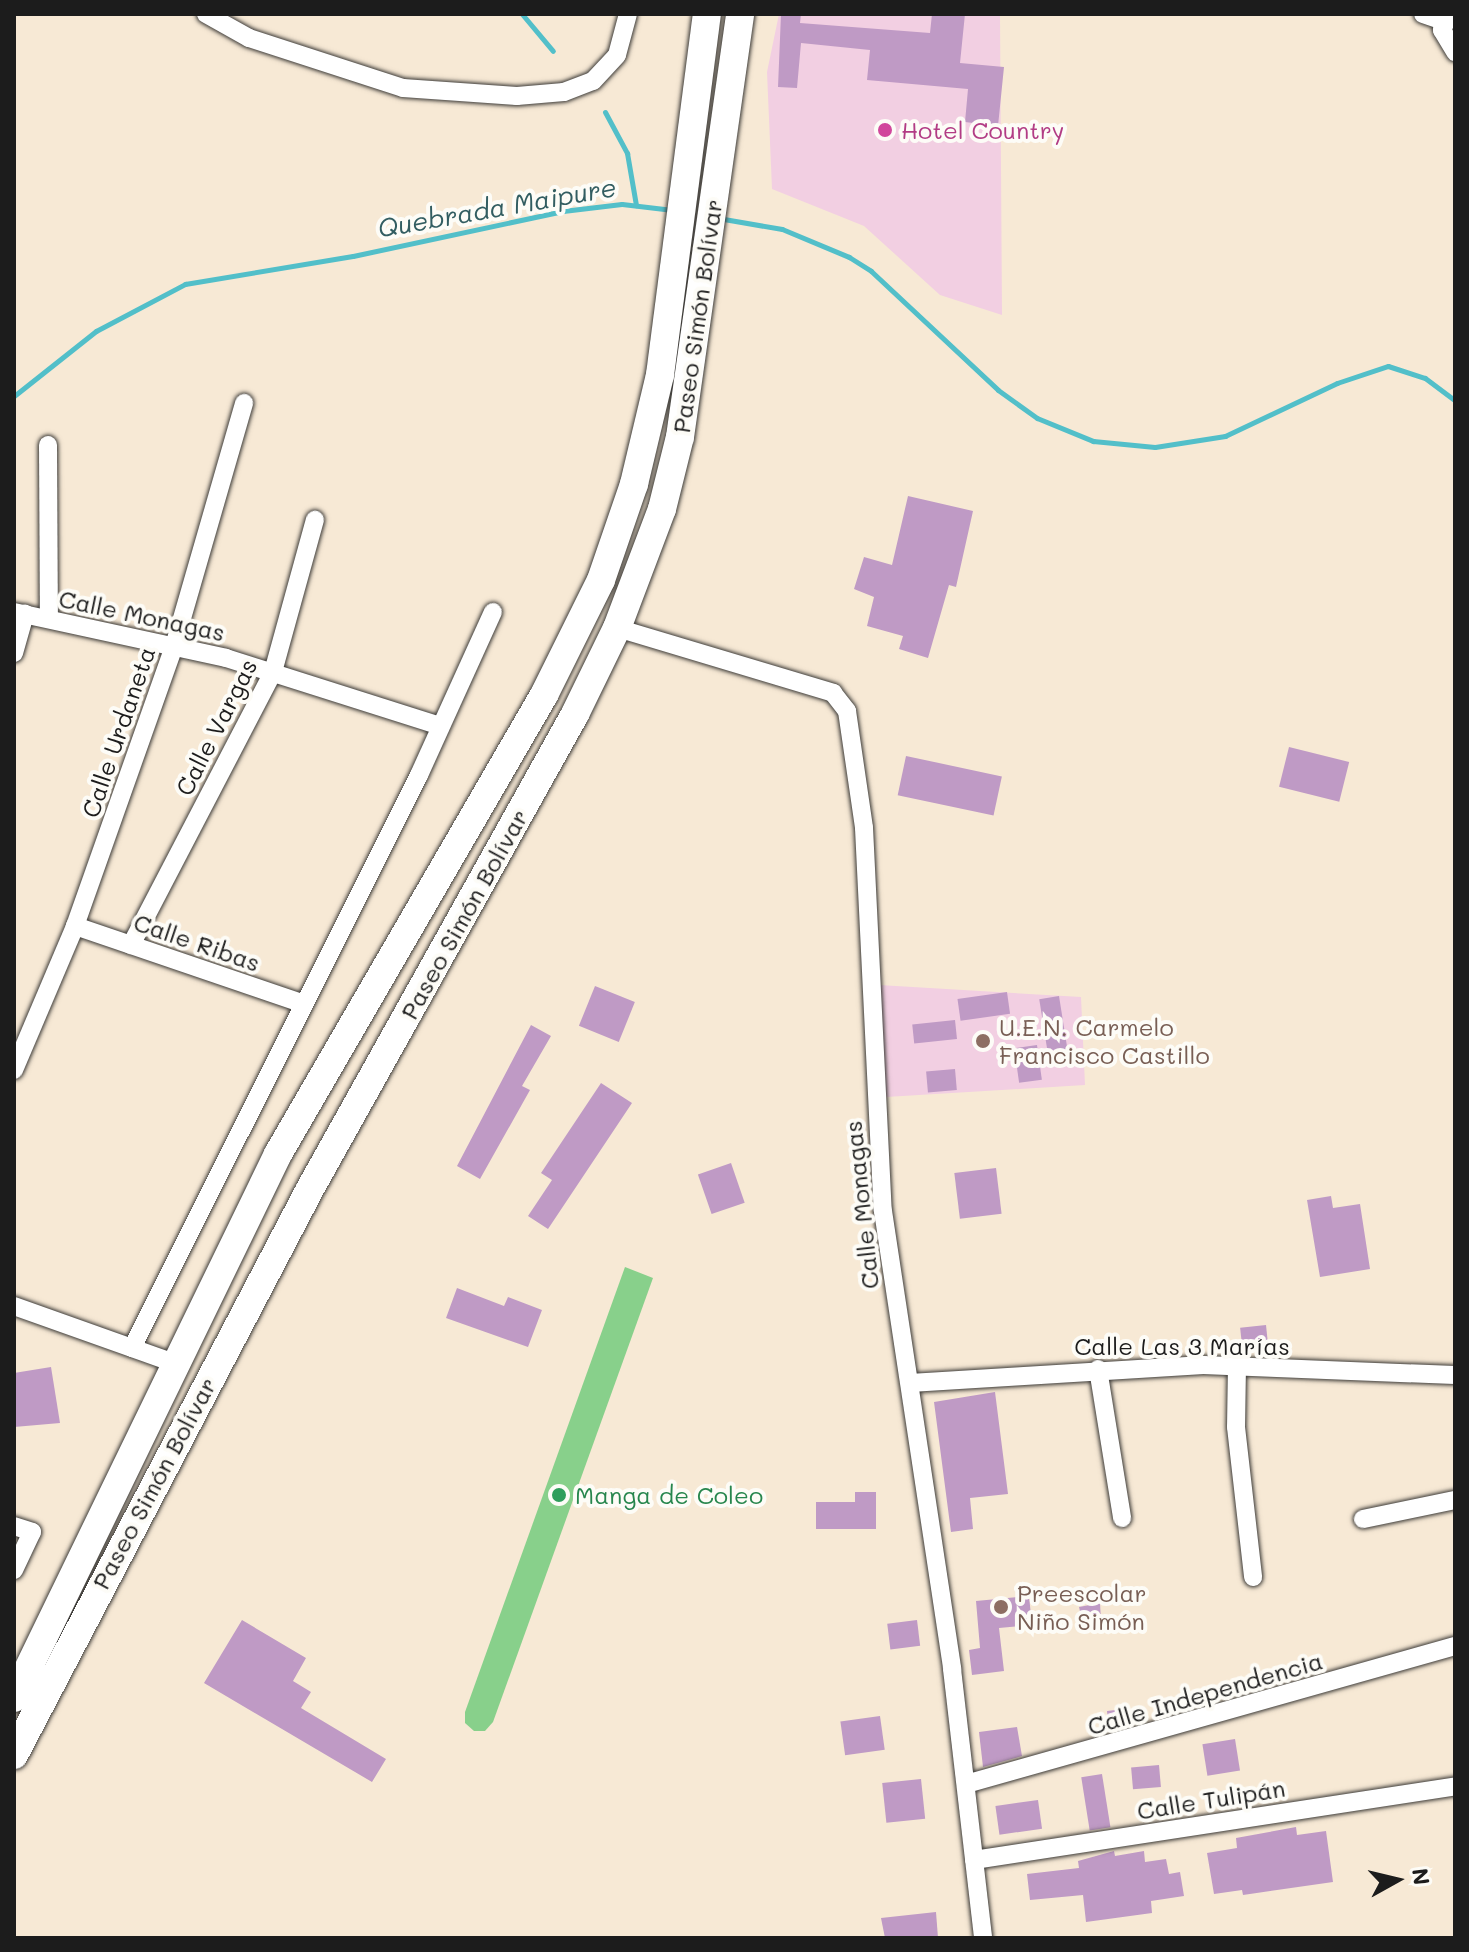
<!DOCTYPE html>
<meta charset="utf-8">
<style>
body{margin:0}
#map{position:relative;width:1469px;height:1952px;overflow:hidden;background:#f7e9d5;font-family:Mali,sans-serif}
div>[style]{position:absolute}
.built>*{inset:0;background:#f2cfe2}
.green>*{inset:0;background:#88d08b}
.stream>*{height:5px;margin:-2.5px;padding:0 2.5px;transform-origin:2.5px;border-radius:2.5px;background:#52bfc9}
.building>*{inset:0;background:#bf9ac5;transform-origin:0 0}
.roads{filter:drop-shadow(0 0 2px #3d3b38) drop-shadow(0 0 2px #3d3b38)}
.street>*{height:18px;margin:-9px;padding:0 9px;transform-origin:9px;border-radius:9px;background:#fff}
.primary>*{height:28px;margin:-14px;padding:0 14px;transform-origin:14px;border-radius:14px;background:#fff}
.dots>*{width:22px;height:22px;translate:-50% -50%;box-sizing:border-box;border:4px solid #fdfcf7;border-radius:50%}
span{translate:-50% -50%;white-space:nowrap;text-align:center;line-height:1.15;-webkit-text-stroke:8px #fdfcf7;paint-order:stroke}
.hotel-label{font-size:24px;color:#b23c85}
.left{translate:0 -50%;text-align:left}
.street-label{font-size:24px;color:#1c1c1c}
.education-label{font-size:24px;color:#785e54}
.leisure-label{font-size:24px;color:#27864d}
.water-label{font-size:26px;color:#325d61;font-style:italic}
.frame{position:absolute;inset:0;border:16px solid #1c1c1c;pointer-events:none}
.north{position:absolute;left:1357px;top:1840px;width:80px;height:80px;-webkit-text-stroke:6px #fdfcf7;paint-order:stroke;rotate:82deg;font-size:22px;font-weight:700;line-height:32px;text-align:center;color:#1c1c1c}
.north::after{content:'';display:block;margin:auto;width:28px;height:36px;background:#1c1c1c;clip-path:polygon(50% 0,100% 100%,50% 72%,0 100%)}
</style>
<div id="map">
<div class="built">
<div style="clip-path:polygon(779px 14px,1000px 14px,1002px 315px,940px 295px,864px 226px,772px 189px,767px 72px)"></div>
<div style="clip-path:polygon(879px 985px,1081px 997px,1085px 1085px,886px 1097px)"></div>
</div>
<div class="green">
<div style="clip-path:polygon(625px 1267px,653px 1278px,493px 1722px,485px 1731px,474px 1731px,465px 1723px,465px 1712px)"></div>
</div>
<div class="stream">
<div style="left:522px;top:14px;width:48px;rotate:50deg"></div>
<div style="left:605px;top:112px;width:47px;rotate:61.8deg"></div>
<div style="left:627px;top:153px;width:53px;rotate:80.2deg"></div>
<div style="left:718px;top:218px;width:65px;rotate:9.8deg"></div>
<div style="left:782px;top:229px;width:73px;rotate:22.7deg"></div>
<div style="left:849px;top:257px;width:26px;rotate:32deg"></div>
<div style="left:871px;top:271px;width:174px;rotate:43.1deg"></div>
<div style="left:998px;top:390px;width:48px;rotate:35.7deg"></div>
<div style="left:1037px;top:418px;width:61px;rotate:22.3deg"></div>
<div style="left:1093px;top:441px;width:62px;rotate:5.5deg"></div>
<div style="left:1155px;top:447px;width:71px;rotate:-8.9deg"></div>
<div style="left:1225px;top:436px;width:124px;rotate:-25.3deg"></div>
<div style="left:1337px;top:383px;width:54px;rotate:-18.4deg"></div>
<div style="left:1388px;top:366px;width:39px;rotate:18deg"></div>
<div style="left:1425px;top:378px;width:38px;rotate:37deg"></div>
<div style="left:14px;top:396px;width:105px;rotate:-38.4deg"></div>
<div style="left:96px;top:331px;width:101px;rotate:-27.8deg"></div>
<div style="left:185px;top:284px;width:170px;rotate:-9.5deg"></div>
<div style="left:353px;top:256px;width:215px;rotate:-12.1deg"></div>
<div style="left:563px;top:211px;width:59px;rotate:-6.8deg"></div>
<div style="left:622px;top:204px;width:51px;rotate:6.7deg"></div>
</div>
<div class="building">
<div style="clip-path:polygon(781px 14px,801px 14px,800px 23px,930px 33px,932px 14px,965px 14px,960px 63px,1004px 67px,998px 126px,965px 122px,968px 89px,867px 80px,870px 50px,801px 43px,797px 88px,778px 87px)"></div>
<div style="clip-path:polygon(908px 496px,973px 511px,956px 587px,949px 585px,928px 658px,899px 649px,903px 636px,867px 626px,874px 597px,854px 589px,864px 557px,892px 565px)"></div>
<div style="left:1289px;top:747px;width:62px;height:41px;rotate:14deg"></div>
<div style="left:906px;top:756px;width:98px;height:40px;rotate:12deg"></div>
<div style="left:595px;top:986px;width:43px;height:43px;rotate:22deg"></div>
<div style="left:1007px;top:992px;width:22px;height:50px;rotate:82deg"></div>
<div style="left:1059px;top:996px;width:54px;height:20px;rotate:81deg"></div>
<div style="left:955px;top:1020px;width:19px;height:43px;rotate:84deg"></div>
<div style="clip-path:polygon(531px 1025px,551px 1036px,522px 1086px,530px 1090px,480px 1179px,457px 1166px)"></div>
<div style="left:1037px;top:1045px;width:35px;height:23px;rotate:82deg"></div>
<div style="left:955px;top:1069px;width:21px;height:29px;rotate:85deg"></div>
<div style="clip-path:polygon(601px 1083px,632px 1103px,548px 1229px,528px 1216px,552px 1180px,541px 1173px)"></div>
<div style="left:731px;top:1163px;width:42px;height:35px;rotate:71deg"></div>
<div style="left:996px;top:1168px;width:46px;height:42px;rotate:83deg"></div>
<div style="clip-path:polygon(1331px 1196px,1333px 1208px,1360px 1204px,1370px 1269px,1320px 1277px,1307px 1200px)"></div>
<div style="clip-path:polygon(457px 1288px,504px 1306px,508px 1297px,542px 1310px,528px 1347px,446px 1318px)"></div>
<div style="left:1266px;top:1325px;width:20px;height:26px;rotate:84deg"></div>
<div style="clip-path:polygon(51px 1367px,60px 1423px,14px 1427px,14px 1373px)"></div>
<div style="clip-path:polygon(995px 1392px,1008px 1494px,970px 1498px,973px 1529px,951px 1532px,934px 1402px)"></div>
<div style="clip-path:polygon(855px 1492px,876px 1492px,876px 1529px,816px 1529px,816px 1502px,855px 1502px)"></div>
<div style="clip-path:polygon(1029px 1596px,1032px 1625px,999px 1628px,1004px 1671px,972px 1675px,969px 1650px,980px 1648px,976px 1601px)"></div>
<div style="clip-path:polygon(1100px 1603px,1101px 1621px,1083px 1624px,1079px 1607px)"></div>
<div style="clip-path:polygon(242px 1620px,306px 1658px,293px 1681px,311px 1692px,301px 1708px,386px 1759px,372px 1782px,204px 1683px)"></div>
<div style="left:917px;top:1620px;width:26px;height:30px;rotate:83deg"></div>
<div style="clip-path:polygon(1124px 1709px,1126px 1726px,1109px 1731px,1107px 1711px)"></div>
<div style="left:880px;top:1716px;width:34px;height:40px;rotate:82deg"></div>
<div style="clip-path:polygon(1017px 1727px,1022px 1756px,983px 1767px,979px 1732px)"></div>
<div style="left:1235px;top:1739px;width:32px;height:33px;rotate:81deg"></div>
<div style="left:1159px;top:1765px;width:22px;height:28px;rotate:85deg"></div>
<div style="left:1102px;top:1774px;width:54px;height:21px;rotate:81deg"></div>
<div style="left:921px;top:1779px;width:40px;height:39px;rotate:84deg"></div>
<div style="left:1038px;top:1800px;width:29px;height:43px;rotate:82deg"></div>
<div style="clip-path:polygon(1296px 1827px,1297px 1835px,1326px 1831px,1333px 1882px,1243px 1895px,1242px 1890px,1214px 1894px,1207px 1853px,1237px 1848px,1236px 1838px)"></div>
<div style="clip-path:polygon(1114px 1851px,1115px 1856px,1144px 1851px,1145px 1862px,1166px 1859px,1169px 1874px,1180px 1872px,1184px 1896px,1151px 1901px,1152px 1913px,1086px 1922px,1083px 1895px,1030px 1900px,1027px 1874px,1079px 1868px,1078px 1861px)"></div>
<div style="clip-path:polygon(936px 1912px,938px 1938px,885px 1938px,881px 1918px)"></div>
</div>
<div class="roads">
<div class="street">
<div style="left:206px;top:14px;width:49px;rotate:29.2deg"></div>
<div style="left:249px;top:38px;width:162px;rotate:18deg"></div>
<div style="left:403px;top:88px;width:114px;rotate:4deg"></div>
<div style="left:517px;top:96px;width:47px;rotate:-4.9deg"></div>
<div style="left:564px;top:92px;width:31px;rotate:-21deg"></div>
<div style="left:593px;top:81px;width:35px;rotate:-47deg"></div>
<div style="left:617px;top:55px;width:42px;rotate:-75deg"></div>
<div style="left:1423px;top:14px;width:24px;rotate:19deg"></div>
<div style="left:1450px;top:14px;width:18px;rotate:117deg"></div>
<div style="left:1442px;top:30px;width:26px;rotate:59deg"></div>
<div style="left:48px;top:445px;width:174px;rotate:89.7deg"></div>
<div style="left:14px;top:612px;width:217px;rotate:12.2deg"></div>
<div style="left:226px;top:658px;width:225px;rotate:17.6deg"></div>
<div style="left:617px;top:628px;width:226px;rotate:16.7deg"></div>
<div style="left:833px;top:693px;width:23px;rotate:52deg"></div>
<div style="left:847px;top:711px;width:118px;rotate:81.7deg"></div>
<div style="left:864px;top:828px;width:383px;rotate:87.2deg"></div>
<div style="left:883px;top:1211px;width:463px;rotate:81.4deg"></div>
<div style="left:952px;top:1669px;width:271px;rotate:83.4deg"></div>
<div style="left:14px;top:653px;width:41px;rotate:-74.2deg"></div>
<div style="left:75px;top:926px;width:242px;rotate:18.8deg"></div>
<div style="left:131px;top:945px;width:308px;rotate:-62.5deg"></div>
<div style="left:273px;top:672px;width:158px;rotate:-74.6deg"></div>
<div style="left:14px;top:1070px;width:156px;rotate:-67deg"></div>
<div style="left:75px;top:926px;width:297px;rotate:-70.5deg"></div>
<div style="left:174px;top:646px;width:253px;rotate:-73.9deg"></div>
<div style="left:14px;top:1306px;width:173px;rotate:19.6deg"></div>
<div style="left:132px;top:1348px;width:641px;rotate:-63.39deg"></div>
<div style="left:419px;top:775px;width:179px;rotate:-65.6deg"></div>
<div style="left:1237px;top:1365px;width:62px;rotate:90.9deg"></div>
<div style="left:1236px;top:1427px;width:151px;rotate:83.5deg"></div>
<div style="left:1098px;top:1369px;width:151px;rotate:80.8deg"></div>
<div style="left:910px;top:1383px;width:294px;rotate:-3.5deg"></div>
<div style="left:1203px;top:1365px;width:252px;rotate:2.3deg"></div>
<div style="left:1363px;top:1519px;width:94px;rotate:-11.7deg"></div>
<div style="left:14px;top:1526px;width:19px;rotate:18deg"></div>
<div style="left:32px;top:1532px;width:42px;rotate:115.3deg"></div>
<div style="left:966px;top:1784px;width:508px;rotate:-15.76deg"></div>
<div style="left:974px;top:1860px;width:487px;rotate:-8.7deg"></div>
</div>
<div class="primary">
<div style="left:14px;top:1698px;width:605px;rotate:-64.11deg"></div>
<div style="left:278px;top:1154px;width:531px;rotate:-59.91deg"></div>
<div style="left:544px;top:695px;width:128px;rotate:-63.6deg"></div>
<div style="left:601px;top:580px;width:102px;rotate:-71deg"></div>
<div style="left:634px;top:484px;width:112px;rotate:-76.6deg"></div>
<div style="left:660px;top:375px;width:364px;rotate:-82.6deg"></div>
<div style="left:14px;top:1755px;width:639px;rotate:-62.39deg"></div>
<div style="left:310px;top:1189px;width:544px;rotate:-60.84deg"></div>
<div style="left:575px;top:714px;width:96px;rotate:-64deg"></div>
<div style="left:617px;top:628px;width:127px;rotate:-69.3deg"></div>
<div style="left:662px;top:509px;width:74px;rotate:-76deg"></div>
<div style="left:680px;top:437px;width:427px;rotate:-81.9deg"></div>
</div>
</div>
<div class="dots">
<div style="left:885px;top:130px;background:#d1479c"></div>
<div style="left:983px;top:1041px;background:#8d6e63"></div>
<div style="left:559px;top:1495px;background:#2e9e5b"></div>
<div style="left:1001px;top:1607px;background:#8d6e63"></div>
</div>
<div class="hotel-label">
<span class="left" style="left:901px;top:130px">Hotel Country</span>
</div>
<div class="street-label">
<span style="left:697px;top:316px;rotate:-82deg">Paseo Simón Bolívar</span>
<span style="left:142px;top:615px;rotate:12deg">Calle Monagas</span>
<span style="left:216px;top:727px;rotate:-63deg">Calle Vargas</span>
<span style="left:118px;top:732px;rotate:-71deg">Calle Urdaneta</span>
<span style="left:464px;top:914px;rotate:-61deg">Paseo Simón Bolívar</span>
<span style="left:197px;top:942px;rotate:19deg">Calle Ribas</span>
<span style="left:861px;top:1205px;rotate:-96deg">Calle Monagas</span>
<span style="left:1182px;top:1346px">Calle Las 3 Marías</span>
<span style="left:154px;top:1483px;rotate:-62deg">Paseo Simón Bolívar</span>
<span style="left:1205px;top:1693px;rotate:-16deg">Calle Independencia</span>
<span style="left:1211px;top:1799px;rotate:-9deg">Calle Tulipán</span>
</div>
<div class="education-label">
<span class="left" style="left:999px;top:1041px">U.E.N. Carmelo<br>Francisco Castillo</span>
<span class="left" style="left:1017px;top:1607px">Preescolar<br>Niño Simón</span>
</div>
<div class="leisure-label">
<span class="left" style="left:575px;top:1495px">Manga de Coleo</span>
</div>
<div class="water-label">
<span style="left:497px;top:208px;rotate:-10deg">Quebrada Maipure</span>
</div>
<div class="frame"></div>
<div class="north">N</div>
</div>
